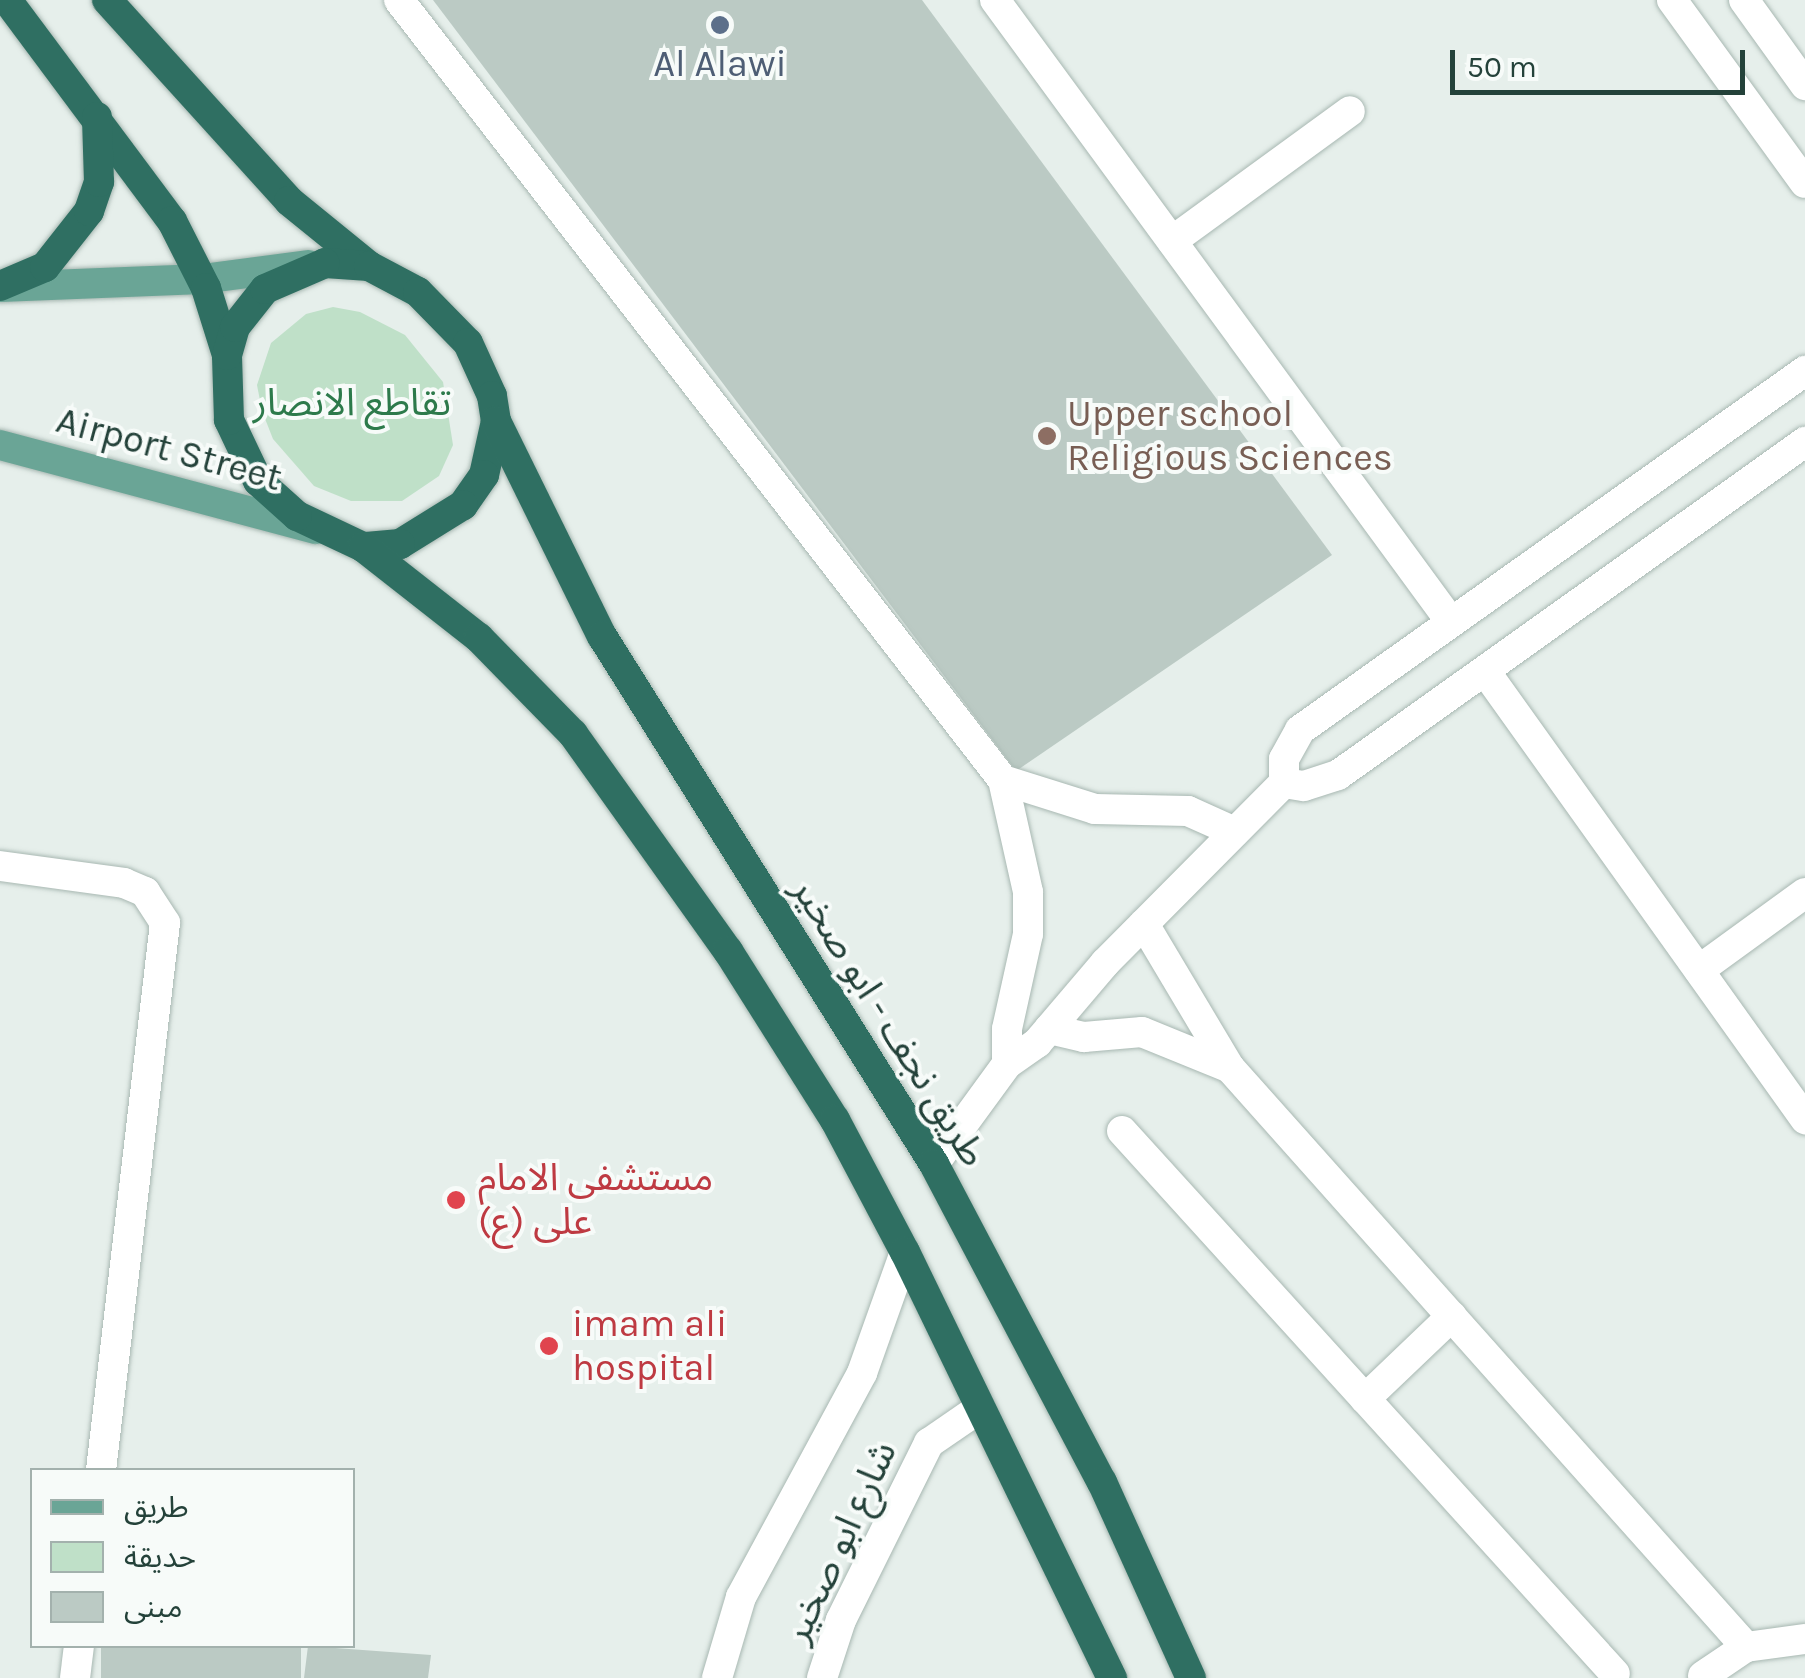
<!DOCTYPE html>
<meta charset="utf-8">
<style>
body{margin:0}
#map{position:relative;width:1805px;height:1678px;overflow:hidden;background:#e6efeb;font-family:Karla,"Noto Sans Arabic",sans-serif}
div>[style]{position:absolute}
.green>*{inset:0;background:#bfe0c8}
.building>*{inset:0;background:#bbcac4;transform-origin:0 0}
.roads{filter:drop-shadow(0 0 2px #a8b8b2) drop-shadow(0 0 2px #a8b8b2)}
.minor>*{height:30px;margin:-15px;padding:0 15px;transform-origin:15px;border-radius:15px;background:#fff}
.major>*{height:30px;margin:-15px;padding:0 15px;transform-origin:15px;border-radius:15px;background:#6aa596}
.highway>*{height:30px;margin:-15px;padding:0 15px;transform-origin:15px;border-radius:15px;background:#2f6f62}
.dots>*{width:28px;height:28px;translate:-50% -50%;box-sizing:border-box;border:5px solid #f7fbf9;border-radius:50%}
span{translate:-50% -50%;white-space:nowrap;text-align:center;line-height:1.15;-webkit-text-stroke:8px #f7fbf9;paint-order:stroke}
.service-label{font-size:38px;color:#4e5e75}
.park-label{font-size:38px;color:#2d7a4b}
.education-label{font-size:38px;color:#785e54}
.left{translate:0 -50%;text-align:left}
.street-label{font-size:38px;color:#24423a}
.health-label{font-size:38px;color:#be3a42}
.legend{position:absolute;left:30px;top:1468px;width:325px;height:180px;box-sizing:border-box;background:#f7fbf9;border:2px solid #a3b1ad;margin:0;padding:12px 18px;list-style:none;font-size:30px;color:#24423a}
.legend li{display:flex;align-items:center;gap:20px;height:50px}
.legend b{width:50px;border:2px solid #a3b1ad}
.scale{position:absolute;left:1450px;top:50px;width:295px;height:45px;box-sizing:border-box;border:5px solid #24423a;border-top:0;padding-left:12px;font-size:30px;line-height:35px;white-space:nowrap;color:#24423a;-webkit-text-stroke:8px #f7fbf9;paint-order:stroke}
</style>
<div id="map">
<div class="green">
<div style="clip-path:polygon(333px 307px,360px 312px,405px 335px,443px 382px,453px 445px,439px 476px,402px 501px,351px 501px,314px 486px,273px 439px,262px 411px,257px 385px,271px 343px,306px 314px)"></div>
</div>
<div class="building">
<div style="clip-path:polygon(433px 0,922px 0,1332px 555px,1016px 771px)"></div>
<div style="left:101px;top:1646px;width:200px;height:32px"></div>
<div style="clip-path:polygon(308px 1646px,431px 1655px,428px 1678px,304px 1678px)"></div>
</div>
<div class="roads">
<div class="minor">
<div style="left:399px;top:0;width:987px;rotate:52.25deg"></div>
<div style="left:1003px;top:780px;width:115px;rotate:77.4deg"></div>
<div style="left:1028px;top:892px;width:42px;rotate:90deg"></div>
<div style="left:1028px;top:934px;width:97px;rotate:102.5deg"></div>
<div style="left:1007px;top:1029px;width:35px;rotate:90deg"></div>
<div style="left:995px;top:0;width:771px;rotate:53.75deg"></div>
<div style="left:1672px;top:0;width:226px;rotate:54deg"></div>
<div style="left:1744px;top:0;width:105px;rotate:54.3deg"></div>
<div style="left:1172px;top:241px;width:220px;rotate:-36.1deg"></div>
<div style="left:1485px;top:671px;width:551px;rotate:54.46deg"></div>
<div style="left:1003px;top:780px;width:96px;rotate:17.5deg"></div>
<div style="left:1095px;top:809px;width:93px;rotate:1.2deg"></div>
<div style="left:1188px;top:811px;width:51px;rotate:24.1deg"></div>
<div style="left:1284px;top:783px;width:20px;rotate:9deg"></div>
<div style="left:1304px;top:786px;width:36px;rotate:-18deg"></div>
<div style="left:1338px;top:775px;width:574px;rotate:-35.49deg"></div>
<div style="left:0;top:866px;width:125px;rotate:7.8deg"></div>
<div style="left:124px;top:883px;width:23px;rotate:23deg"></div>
<div style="left:145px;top:892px;width:37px;rotate:57deg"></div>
<div style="left:165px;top:923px;width:551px;rotate:96.67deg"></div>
<div style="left:1144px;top:924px;width:168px;rotate:59.2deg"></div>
<div style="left:1699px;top:970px;width:131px;rotate:-36deg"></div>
<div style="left:1049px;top:1029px;width:36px;rotate:13deg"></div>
<div style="left:1084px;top:1037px;width:58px;rotate:-4.9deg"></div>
<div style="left:1142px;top:1032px;width:95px;rotate:22.2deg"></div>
<div style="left:1230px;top:1068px;width:776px;rotate:48.29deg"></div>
<div style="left:1122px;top:1131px;width:733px;rotate:47.76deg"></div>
<div style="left:934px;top:1164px;width:124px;rotate:-53.9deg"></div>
<div style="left:1007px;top:1064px;width:37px;rotate:-35deg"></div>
<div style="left:1037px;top:1043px;width:105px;rotate:-49.6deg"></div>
<div style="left:1105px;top:963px;width:254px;rotate:-45.2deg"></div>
<div style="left:1284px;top:783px;width:24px;rotate:-90deg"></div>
<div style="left:1284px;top:759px;width:33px;rotate:-61deg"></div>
<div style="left:1300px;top:730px;width:620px;rotate:-35.41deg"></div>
<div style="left:1365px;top:1399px;width:120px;rotate:-43.7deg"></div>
<div style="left:1703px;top:1676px;width:52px;rotate:-34deg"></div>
<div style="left:1746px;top:1647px;width:60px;rotate:-7.7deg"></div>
<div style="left:75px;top:1678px;width:32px;rotate:-83deg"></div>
<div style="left:717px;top:1678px;width:84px;rotate:-73.5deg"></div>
<div style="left:741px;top:1597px;width:255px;rotate:-61.6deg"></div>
<div style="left:862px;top:1373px;width:128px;rotate:-70.4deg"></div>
<div style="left:822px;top:1678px;width:61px;rotate:-71.9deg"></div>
<div style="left:841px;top:1620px;width:198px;rotate:-63.6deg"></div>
<div style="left:929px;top:1443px;width:62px;rotate:-34.5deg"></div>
</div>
<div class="major">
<div style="left:0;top:287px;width:202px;rotate:-2.3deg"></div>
<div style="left:202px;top:279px;width:107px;rotate:-7.5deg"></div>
<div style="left:0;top:445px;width:327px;rotate:14.9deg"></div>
</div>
<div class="highway">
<div style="left:7px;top:0;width:276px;rotate:53.3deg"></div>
<div style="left:172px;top:221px;width:75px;rotate:63.1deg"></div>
<div style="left:206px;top:288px;width:70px;rotate:72.6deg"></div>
<div style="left:107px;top:0;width:271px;rotate:47.8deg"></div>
<div style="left:289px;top:201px;width:103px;rotate:39.1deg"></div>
<div style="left:325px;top:263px;width:44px;rotate:3.9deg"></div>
<div style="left:369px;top:266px;width:55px;rotate:28deg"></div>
<div style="left:418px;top:292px;width:71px;rotate:45.6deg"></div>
<div style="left:468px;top:343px;width:58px;rotate:65.6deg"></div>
<div style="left:492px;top:396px;width:25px;rotate:81deg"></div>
<div style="left:496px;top:421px;width:55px;rotate:102.5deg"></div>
<div style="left:484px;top:475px;width:37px;rotate:125deg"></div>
<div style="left:463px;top:505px;width:74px;rotate:148.2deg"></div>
<div style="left:400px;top:544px;width:37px;rotate:175deg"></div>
<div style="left:363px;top:547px;width:73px;rotate:-154.8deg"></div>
<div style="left:297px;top:516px;width:52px;rotate:-138.1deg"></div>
<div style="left:258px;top:481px;width:68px;rotate:-115.4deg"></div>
<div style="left:229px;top:420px;width:65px;rotate:-91.8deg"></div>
<div style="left:227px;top:355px;width:29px;rotate:-74deg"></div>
<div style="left:235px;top:327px;width:48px;rotate:-51.7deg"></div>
<div style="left:265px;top:289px;width:65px;rotate:-23.4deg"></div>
<div style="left:0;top:286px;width:49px;rotate:-22.9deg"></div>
<div style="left:45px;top:267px;width:71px;rotate:-51.8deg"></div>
<div style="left:89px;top:211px;width:31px;rotate:-71deg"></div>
<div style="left:99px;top:182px;width:65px;rotate:-91.8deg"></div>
<div style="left:496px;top:421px;width:240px;rotate:63.8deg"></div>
<div style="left:602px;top:636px;width:624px;rotate:57.84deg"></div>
<div style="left:934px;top:1164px;width:360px;rotate:62.2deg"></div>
<div style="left:1102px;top:1482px;width:215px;rotate:65.6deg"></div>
<div style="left:363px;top:547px;width:147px;rotate:38.1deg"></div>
<div style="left:479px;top:638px;width:134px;rotate:45.6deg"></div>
<div style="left:573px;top:734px;width:267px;rotate:54.5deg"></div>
<div style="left:728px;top:951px;width:200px;rotate:57.7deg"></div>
<div style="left:835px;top:1120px;width:149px;rotate:62.1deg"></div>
<div style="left:905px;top:1252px;width:474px;rotate:64.1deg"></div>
</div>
</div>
<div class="dots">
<div style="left:720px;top:25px;background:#5c6f8a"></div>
<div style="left:1047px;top:436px;background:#8d6e63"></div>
<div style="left:456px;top:1200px;background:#e0444e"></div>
<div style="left:549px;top:1346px;background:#e0444e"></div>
</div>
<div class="service-label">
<span style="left:720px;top:64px">Al Alawi</span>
</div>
<div class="park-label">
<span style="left:352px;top:403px">تقاطع الانصار</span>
</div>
<div class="education-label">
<span class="left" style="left:1067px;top:436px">Upper school<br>Religious Sciences</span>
</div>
<div class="street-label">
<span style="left:169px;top:449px;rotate:15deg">Airport Street</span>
<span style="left:889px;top:1022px;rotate:58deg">طريق نجف - ابو صخير</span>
<span style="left:840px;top:1542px;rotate:-65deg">شارع ابو صخير</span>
</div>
<div class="health-label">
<span class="left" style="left:478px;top:1200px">مستشفی الامام<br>علی (ع)</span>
<span class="left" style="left:572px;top:1346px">imam ali<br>hospital</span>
</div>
<ul class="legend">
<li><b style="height:12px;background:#6aa596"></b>طريق</li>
<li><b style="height:28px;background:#bfe0c8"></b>حديقة</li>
<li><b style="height:28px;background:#bbcac4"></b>مبنى</li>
</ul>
<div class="scale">50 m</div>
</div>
